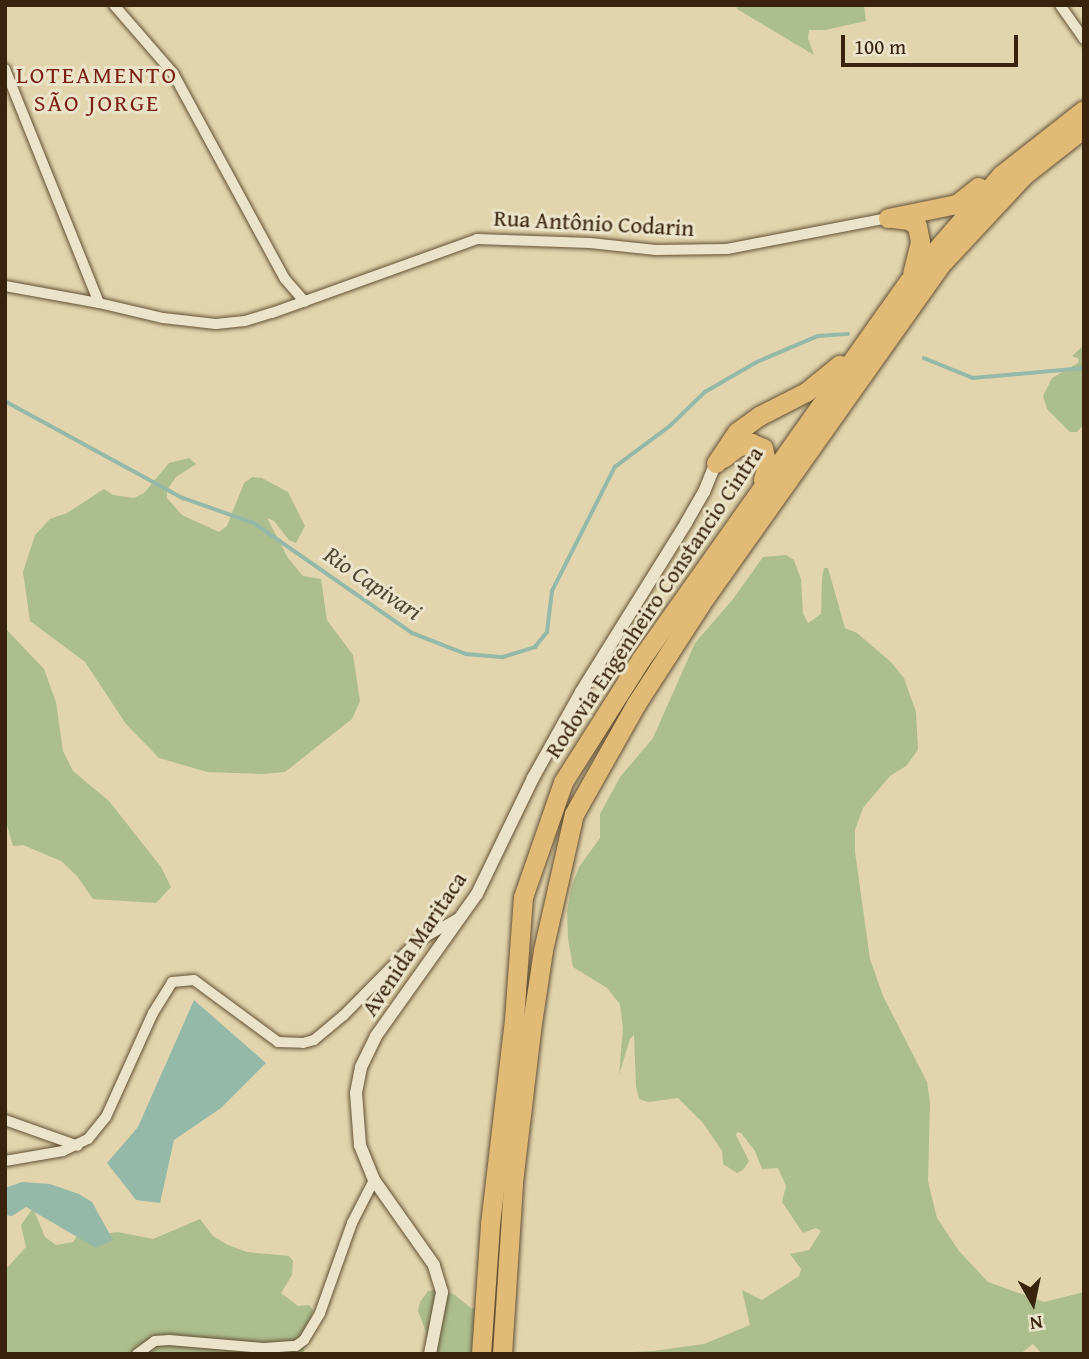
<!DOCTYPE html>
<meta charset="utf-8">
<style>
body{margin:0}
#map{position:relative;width:1089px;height:1359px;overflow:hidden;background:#e2d5ad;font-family:"Gentium Book Plus",serif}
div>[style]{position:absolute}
.green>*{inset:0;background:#adbe8e}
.water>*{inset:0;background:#95b9a8}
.stream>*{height:3.5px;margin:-1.75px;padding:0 1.75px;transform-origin:1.75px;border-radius:1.75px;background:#95b9a8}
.roads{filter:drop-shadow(0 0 2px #635035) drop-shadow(0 0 2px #635035)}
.minor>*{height:10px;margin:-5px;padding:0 5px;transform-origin:5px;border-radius:5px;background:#ece4ca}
.tertiary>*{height:12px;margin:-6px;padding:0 6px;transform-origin:6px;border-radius:6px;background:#ece4ca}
.motorway>*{height:19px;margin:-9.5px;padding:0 9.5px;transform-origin:9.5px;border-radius:9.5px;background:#e1ba76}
span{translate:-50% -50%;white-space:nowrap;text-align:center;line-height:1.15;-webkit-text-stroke:6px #ece4ca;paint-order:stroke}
.street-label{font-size:23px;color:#39230d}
.neighbourhood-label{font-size:24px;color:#7a1f14;letter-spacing:2px}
.water-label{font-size:24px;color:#504834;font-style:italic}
.frame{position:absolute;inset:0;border:7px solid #39230d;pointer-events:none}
.north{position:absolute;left:998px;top:1268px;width:70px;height:70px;-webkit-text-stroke:5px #ece4ca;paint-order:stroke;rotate:171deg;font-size:19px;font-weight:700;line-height:28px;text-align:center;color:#39230d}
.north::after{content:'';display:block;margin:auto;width:24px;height:32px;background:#39230d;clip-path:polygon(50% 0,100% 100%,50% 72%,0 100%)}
.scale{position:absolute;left:841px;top:35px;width:177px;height:32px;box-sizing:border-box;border:4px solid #39230d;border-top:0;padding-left:9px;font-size:21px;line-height:24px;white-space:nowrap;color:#39230d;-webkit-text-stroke:5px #ece4ca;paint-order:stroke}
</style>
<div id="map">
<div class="green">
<div style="clip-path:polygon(736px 5px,864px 5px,866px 21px,825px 30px,809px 30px,808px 38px,814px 55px,737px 9px)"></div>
<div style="clip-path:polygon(1084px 345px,1084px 424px,1077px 432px,1070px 432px,1047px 409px,1043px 396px,1052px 378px,1078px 363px,1079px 359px,1072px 356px)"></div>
<div style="clip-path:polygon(189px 458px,196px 464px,176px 477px,167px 490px,167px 498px,182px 515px,219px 532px,227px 526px,244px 483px,252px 477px,262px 478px,288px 492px,305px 526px,296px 543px,289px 540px,274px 521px,267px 518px,288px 558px,303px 576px,321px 579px,327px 620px,353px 655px,360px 701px,352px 719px,285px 772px,264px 774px,207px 772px,159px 758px,126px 724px,85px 662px,30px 621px,23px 572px,35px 535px,50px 519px,67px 513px,104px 489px,113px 495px,134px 498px,144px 493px,169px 463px)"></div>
<div style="clip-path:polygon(786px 555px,794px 560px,801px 579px,803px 613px,808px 623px,821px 614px,822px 578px,824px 568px,828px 568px,845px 628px,857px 633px,891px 662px,904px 678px,916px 712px,918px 750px,906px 766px,890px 776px,863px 808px,855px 830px,855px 852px,870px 959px,883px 996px,927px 1082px,930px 1102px,928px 1181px,937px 1218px,959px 1251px,988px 1282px,1044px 1302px,1084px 1292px,1084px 1354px,1042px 1354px,1033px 1344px,1020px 1354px,594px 1354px,653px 1351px,704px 1344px,750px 1325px,742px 1290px,762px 1300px,799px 1276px,801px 1269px,790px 1254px,809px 1250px,821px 1231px,816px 1228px,803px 1233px,782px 1202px,786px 1186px,778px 1168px,762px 1169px,755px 1151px,741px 1133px,737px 1132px,736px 1135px,749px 1161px,743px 1170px,737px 1173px,723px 1164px,722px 1151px,703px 1123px,678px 1098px,648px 1102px,639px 1099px,636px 1087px,634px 1035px,630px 1039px,619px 1075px,623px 1028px,620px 1004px,607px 988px,573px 967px,568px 939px,567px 911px,572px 885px,579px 867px,600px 838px,600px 814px,620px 777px,653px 738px,695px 643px,733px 599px,763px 557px)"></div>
<div style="clip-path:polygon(5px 628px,44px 669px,56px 702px,63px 751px,73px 771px,109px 801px,161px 867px,171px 887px,156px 903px,93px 899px,77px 876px,61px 861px,23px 845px,13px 846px,5px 818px)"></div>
<div style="clip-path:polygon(33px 1208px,45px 1237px,56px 1245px,73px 1242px,81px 1231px,95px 1235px,118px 1232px,153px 1239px,200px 1219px,213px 1236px,228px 1245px,247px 1252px,289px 1256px,293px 1261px,292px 1275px,281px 1293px,298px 1306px,309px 1305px,313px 1310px,303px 1354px,5px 1354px,5px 1270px,26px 1247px,21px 1225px)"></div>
<div style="clip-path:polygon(440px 1289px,455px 1295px,472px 1309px,481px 1303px,483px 1354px,425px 1354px,426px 1332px,418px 1311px,420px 1302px,428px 1291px)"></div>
</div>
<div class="water">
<div style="clip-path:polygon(194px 1000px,266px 1063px,221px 1108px,174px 1140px,160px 1203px,136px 1200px,107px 1163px,138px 1127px)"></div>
<div style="clip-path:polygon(22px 1182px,50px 1184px,79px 1194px,92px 1202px,113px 1240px,96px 1248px,26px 1207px,12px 1216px,5px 1215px,5px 1188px)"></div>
</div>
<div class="stream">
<div style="left:924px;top:358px;width:53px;rotate:22.2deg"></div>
<div style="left:973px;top:378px;width:111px;rotate:-5.1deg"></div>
<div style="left:5px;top:401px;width:203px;rotate:28.6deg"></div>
<div style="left:183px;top:498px;width:75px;rotate:19.4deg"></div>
<div style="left:254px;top:523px;width:193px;rotate:34.8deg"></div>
<div style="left:412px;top:633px;width:58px;rotate:21.3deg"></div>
<div style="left:466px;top:654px;width:37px;rotate:5deg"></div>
<div style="left:503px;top:657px;width:34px;rotate:-17deg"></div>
<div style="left:535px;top:647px;width:19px;rotate:-51deg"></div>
<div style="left:547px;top:632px;width:41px;rotate:-83deg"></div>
<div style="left:552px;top:591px;width:139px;rotate:-63.1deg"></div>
<div style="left:615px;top:467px;width:69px;rotate:-36.7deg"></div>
<div style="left:670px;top:426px;width:49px;rotate:-44.2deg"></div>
<div style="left:705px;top:392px;width:60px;rotate:-30deg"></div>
<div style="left:757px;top:362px;width:66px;rotate:-23.1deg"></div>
<div style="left:818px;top:336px;width:30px;rotate:-4deg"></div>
</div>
<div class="roads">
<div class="minor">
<div style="left:114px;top:5px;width:90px;rotate:49.1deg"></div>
<div style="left:173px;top:73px;width:234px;rotate:61.5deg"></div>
<div style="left:285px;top:279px;width:30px;rotate:49deg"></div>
<div style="left:1060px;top:5px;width:42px;rotate:54.8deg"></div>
<div style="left:5px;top:69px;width:252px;rotate:68.1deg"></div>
<div style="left:5px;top:286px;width:96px;rotate:10.3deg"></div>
<div style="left:99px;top:303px;width:66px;rotate:13.2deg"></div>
<div style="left:163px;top:318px;width:53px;rotate:6.5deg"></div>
<div style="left:216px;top:324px;width:29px;rotate:-6deg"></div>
<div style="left:245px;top:321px;width:28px;rotate:-17deg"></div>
<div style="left:272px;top:313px;width:218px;rotate:-19.8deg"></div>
<div style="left:477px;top:239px;width:113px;rotate:2deg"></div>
<div style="left:590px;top:243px;width:66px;rotate:6.1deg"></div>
<div style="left:656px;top:250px;width:71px;rotate:-0.8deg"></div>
<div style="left:727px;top:249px;width:164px;rotate:-10.9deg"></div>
<div style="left:5px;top:1120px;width:77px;rotate:19.6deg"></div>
<div style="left:5px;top:1161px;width:59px;rotate:-9.8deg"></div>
<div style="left:63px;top:1151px;width:28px;rotate:-26deg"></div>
<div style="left:88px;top:1139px;width:28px;rotate:-51deg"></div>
<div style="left:106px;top:1117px;width:114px;rotate:-65.7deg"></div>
<div style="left:153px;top:1013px;width:36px;rotate:-58deg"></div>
<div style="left:172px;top:982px;width:22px;rotate:-5deg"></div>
<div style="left:194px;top:980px;width:104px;rotate:36.4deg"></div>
<div style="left:278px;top:1042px;width:25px;rotate:2deg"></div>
<div style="left:303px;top:1043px;width:11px;rotate:-15deg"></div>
<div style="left:314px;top:1040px;width:38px;rotate:-40deg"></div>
<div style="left:343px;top:1016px;width:103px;rotate:-45.4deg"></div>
<div style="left:415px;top:943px;width:52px;rotate:-30deg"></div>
<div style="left:137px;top:1354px;width:22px;rotate:-36deg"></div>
<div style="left:155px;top:1341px;width:14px;rotate:-4deg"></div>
<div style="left:169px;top:1340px;width:95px;rotate:4.8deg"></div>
<div style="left:264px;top:1348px;width:32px;rotate:-4deg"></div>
<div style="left:296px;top:1346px;width:10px;rotate:-37deg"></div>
<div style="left:304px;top:1340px;width:31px;rotate:-59deg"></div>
<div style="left:320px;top:1313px;width:96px;rotate:-70.4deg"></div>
<div style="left:352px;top:1223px;width:48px;rotate:-62.9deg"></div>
</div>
<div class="tertiary">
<div style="left:430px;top:1354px;width:63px;rotate:-79deg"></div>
<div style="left:442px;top:1292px;width:28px;rotate:-107deg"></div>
<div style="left:434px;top:1265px;width:104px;rotate:-125.2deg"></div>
<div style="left:374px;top:1180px;width:38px;rotate:-112deg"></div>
<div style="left:360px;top:1145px;width:52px;rotate:-94.4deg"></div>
<div style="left:356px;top:1093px;width:26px;rotate:-79deg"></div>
<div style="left:361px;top:1067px;width:34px;rotate:-64deg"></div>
<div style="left:376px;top:1036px;width:174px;rotate:-54.6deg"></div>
<div style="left:477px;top:894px;width:129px;rotate:-64.2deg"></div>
<div style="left:533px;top:778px;width:98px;rotate:-60.8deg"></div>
<div style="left:581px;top:692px;width:199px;rotate:-58.1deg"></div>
<div style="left:686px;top:523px;width:36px;rotate:-60deg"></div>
<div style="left:704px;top:492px;width:31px;rotate:-68deg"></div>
</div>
<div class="motorway">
<div style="left:888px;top:218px;width:70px;rotate:-11.5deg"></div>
<div style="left:957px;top:204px;width:27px;rotate:-39deg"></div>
<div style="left:893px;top:218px;width:16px;rotate:7deg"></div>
<div style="left:909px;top:220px;width:10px;rotate:37deg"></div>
<div style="left:917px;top:226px;width:16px;rotate:79deg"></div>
<div style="left:920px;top:242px;width:32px;rotate:104deg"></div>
<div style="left:723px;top:458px;width:18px;rotate:-38deg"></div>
<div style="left:737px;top:447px;width:15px;rotate:-16deg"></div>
<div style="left:751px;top:443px;width:13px;rotate:23deg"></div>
<div style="left:763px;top:448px;width:18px;rotate:77deg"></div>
<div style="left:767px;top:466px;width:14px;rotate:107deg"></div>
<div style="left:716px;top:463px;width:37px;rotate:-56deg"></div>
<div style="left:737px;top:432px;width:27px;rotate:-36deg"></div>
<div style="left:759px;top:416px;width:53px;rotate:-27.1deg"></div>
<div style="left:806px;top:392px;width:43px;rotate:-39.3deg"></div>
<div style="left:481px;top:1354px;width:130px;rotate:-86deg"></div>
<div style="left:490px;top:1224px;width:206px;rotate:-83.3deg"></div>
<div style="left:514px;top:1019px;width:122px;rotate:-85.8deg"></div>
<div style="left:523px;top:897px;width:122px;rotate:-70.8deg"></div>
<div style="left:563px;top:782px;width:146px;rotate:-57.6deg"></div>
<div style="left:641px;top:659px;width:463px;rotate:-54.7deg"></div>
<div style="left:909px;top:281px;width:140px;rotate:-49deg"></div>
<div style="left:1001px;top:175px;width:105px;rotate:-38.1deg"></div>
<div style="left:502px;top:1354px;width:172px;rotate:-86.3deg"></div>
<div style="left:513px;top:1182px;width:160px;rotate:-83.2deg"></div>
<div style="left:532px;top:1023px;width:74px;rotate:-81.4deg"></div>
<div style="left:543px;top:950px;width:139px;rotate:-77.2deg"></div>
<div style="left:574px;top:814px;width:126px;rotate:-60.6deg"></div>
<div style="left:636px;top:704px;width:129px;rotate:-57.1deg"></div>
<div style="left:706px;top:596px;width:408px;rotate:-54.7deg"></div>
<div style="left:942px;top:263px;width:120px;rotate:-47deg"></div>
<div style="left:1024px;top:175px;width:76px;rotate:-38.1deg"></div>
</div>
</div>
<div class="street-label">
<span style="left:594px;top:223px;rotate:3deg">Rua Antônio Codarin</span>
<span style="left:654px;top:602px;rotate:-56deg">Rodovia Engenheiro Constancio Cintra</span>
<span style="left:414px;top:944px;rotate:-56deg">Avenida Maritaca</span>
</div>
<div class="neighbourhood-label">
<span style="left:97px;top:89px">LOTEAMENTO<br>SÃO JORGE</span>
</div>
<div class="water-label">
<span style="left:373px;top:583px;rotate:34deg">Rio Capivari</span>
</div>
<div class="frame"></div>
<div class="north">N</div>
<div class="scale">100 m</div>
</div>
